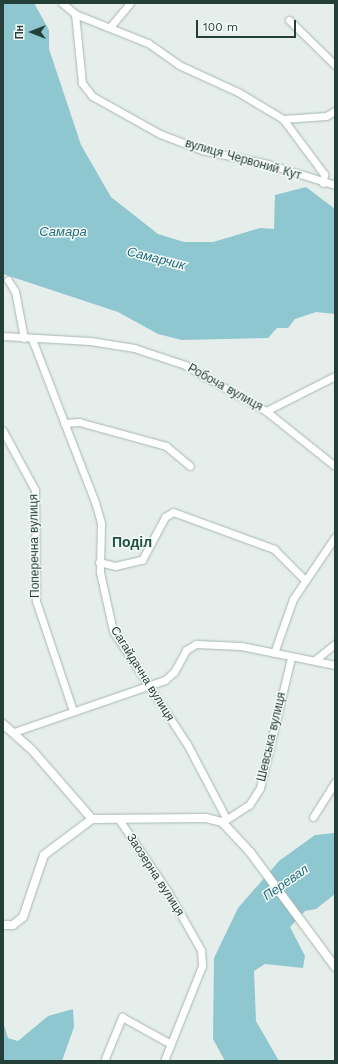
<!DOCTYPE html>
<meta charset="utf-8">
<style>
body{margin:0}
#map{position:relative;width:338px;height:1064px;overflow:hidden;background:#e5eeea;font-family:"Work Sans",sans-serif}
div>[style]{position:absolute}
.water>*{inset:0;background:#8fc7d1}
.roads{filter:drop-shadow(0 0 1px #a7b6b1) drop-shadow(0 0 1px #a7b6b1)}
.minor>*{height:7px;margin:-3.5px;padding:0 3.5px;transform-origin:3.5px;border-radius:3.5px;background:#fff}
.tertiary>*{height:8px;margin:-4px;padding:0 4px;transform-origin:4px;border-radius:4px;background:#fff}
span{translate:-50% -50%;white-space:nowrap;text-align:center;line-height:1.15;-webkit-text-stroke:3px #f5faf8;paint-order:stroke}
.street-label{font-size:12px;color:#243f38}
.water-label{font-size:13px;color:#1f6c7a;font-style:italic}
.quarter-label{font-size:14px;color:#205145;font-weight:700}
.frame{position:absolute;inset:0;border:4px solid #243f38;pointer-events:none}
.north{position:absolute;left:12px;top:12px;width:40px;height:40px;-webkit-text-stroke:3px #f5faf8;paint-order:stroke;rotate:270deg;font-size:11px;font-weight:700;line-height:16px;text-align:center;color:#243f38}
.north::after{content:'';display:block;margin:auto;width:14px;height:18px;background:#243f38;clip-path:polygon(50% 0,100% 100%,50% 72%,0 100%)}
.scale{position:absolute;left:196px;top:20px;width:100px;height:18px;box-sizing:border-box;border:2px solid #243f38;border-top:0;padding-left:5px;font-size:12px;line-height:14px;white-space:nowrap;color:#243f38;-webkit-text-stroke:3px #f5faf8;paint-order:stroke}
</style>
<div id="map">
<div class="water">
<div style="clip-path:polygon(3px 3px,34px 3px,49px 30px,49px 49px,81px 145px,111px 197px,158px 234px,184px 242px,213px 242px,260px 228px,274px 229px,275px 195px,306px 187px,335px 209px,335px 314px,316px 312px,295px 319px,288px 328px,277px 328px,268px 338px,182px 340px,158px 334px,118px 312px,3px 274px)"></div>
<div style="clip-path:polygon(335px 833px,335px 894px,316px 909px,305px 911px,290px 927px,305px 956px,303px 968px,265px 964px,254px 971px,256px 1021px,279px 1061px,225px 1061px,213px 1039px,214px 958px,238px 908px,279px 861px,315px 835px)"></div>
<div style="clip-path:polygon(73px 1009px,74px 1027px,62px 1061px,3px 1061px,3px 1022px,8px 1038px,18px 1041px,48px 1016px)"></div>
</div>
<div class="roads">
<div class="minor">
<div style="left:62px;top:3px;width:17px;rotate:40deg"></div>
<div style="left:75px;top:14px;width:79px;rotate:21.7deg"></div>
<div style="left:148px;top:43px;width:38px;rotate:35deg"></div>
<div style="left:179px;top:65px;width:65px;rotate:24.6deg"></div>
<div style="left:238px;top:92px;width:52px;rotate:31deg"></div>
<div style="left:283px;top:119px;width:69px;rotate:53.3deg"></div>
<div style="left:324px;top:174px;width:9px;rotate:96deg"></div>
<div style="left:75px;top:14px;width:69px;rotate:84.2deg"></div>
<div style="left:82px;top:83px;width:16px;rotate:52deg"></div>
<div style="left:92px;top:96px;width:78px;rotate:29.2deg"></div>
<div style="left:160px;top:134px;width:45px;rotate:20.9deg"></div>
<div style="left:202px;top:150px;width:67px;rotate:12deg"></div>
<div style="left:268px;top:164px;width:70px;rotate:17.4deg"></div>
<div style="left:289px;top:20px;width:64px;rotate:44.4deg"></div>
<div style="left:110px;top:27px;width:31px;rotate:-50deg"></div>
<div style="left:283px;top:119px;width:43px;rotate:-4deg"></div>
<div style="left:326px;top:116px;width:10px;rotate:-29deg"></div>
<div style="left:8px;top:280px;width:13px;rotate:58deg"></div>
<div style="left:15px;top:291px;width:48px;rotate:79.2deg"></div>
<div style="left:3px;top:336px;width:87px;rotate:3.3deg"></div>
<div style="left:90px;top:341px;width:45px;rotate:9deg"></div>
<div style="left:134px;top:348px;width:54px;rotate:18.4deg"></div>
<div style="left:185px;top:365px;width:93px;rotate:29.6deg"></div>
<div style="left:266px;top:411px;width:88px;rotate:38.6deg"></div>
<div style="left:32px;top:339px;width:175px;rotate:68.9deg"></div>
<div style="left:95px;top:502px;width:22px;rotate:74deg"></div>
<div style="left:101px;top:523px;width:49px;rotate:91.2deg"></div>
<div style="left:100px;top:572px;width:60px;rotate:77.6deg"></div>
<div style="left:113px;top:631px;width:135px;rotate:56.8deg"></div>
<div style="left:187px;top:744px;width:84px;rotate:62.2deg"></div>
<div style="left:266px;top:411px;width:77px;rotate:-26.9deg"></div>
<div style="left:64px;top:423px;width:15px;rotate:-4deg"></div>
<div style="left:79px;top:422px;width:90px;rotate:15.4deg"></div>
<div style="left:166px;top:446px;width:31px;rotate:40deg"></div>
<div style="left:3px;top:431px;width:67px;rotate:61.5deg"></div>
<div style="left:35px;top:490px;width:111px;rotate:89.5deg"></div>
<div style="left:36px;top:601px;width:116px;rotate:71.4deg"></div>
<div style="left:99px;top:562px;width:16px;rotate:14deg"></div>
<div style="left:115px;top:566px;width:28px;rotate:-13deg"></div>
<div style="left:142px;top:560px;width:49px;rotate:-61.9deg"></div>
<div style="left:165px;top:517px;width:9px;rotate:-32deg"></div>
<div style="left:173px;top:512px;width:108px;rotate:20.1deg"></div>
<div style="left:274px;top:549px;width:42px;rotate:45deg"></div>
<div style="left:274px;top:653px;width:57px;rotate:-70.6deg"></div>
<div style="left:293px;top:599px;width:75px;rotate:-55.9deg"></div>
<div style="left:315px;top:660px;width:26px;rotate:-39deg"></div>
<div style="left:14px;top:732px;width:160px;rotate:-19deg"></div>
<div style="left:165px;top:680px;width:12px;rotate:-42deg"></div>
<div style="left:174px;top:672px;width:25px;rotate:-61deg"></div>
<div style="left:186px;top:650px;width:12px;rotate:-31deg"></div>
<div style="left:196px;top:644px;width:45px;rotate:2.5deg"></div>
<div style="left:241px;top:646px;width:96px;rotate:11.4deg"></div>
<div style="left:313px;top:817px;width:41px;rotate:-57.8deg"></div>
<div style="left:120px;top:821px;width:86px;rotate:55.9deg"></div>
<div style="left:168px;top:892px;width:67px;rotate:60.4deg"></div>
<div style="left:201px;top:950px;width:16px;rotate:86deg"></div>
<div style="left:202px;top:966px;width:102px;rotate:111.8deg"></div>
<div style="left:224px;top:821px;width:30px;rotate:-33deg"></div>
<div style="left:249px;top:805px;width:20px;rotate:-57deg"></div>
<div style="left:260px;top:788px;width:134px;rotate:-76.6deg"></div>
<div style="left:104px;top:1061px;width:48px;rotate:-67.8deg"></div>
<div style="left:122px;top:1017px;width:54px;rotate:29deg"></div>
</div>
<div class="tertiary">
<div style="left:3px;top:724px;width:39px;rotate:42deg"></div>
<div style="left:32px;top:750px;width:91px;rotate:49deg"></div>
<div style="left:92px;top:819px;width:114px;rotate:-0.5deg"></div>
<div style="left:206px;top:818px;width:16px;rotate:14deg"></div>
<div style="left:222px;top:822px;width:41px;rotate:47deg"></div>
<div style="left:250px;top:852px;width:143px;rotate:53.5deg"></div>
<div style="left:3px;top:925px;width:10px"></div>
<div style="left:13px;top:925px;width:13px;rotate:-39deg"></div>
<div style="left:23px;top:917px;width:65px;rotate:-71.3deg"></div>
<div style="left:44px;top:855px;width:60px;rotate:-36.9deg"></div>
</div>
</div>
<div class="street-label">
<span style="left:243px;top:160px;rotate:16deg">вулиця Червоний Кут</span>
<span style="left:225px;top:388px;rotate:29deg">Робоча вулиця</span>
<span style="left:35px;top:546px;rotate:-91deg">Поперечна вулиця</span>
<span style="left:142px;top:674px;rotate:58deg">Сагайдачна вулиця</span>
<span style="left:272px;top:737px;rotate:-77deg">Шевська вулиця</span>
<span style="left:155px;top:875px;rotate:57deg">Заозерна вулиця</span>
</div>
<div class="water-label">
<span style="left:63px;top:232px">Самара</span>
<span style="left:156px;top:259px;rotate:14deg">Самарчик</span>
<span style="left:286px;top:883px;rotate:-35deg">Перевал</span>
</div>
<div class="quarter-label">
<span style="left:132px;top:542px">Поділ</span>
</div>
<div class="frame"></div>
<div class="north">Пн</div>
<div class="scale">100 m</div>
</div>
